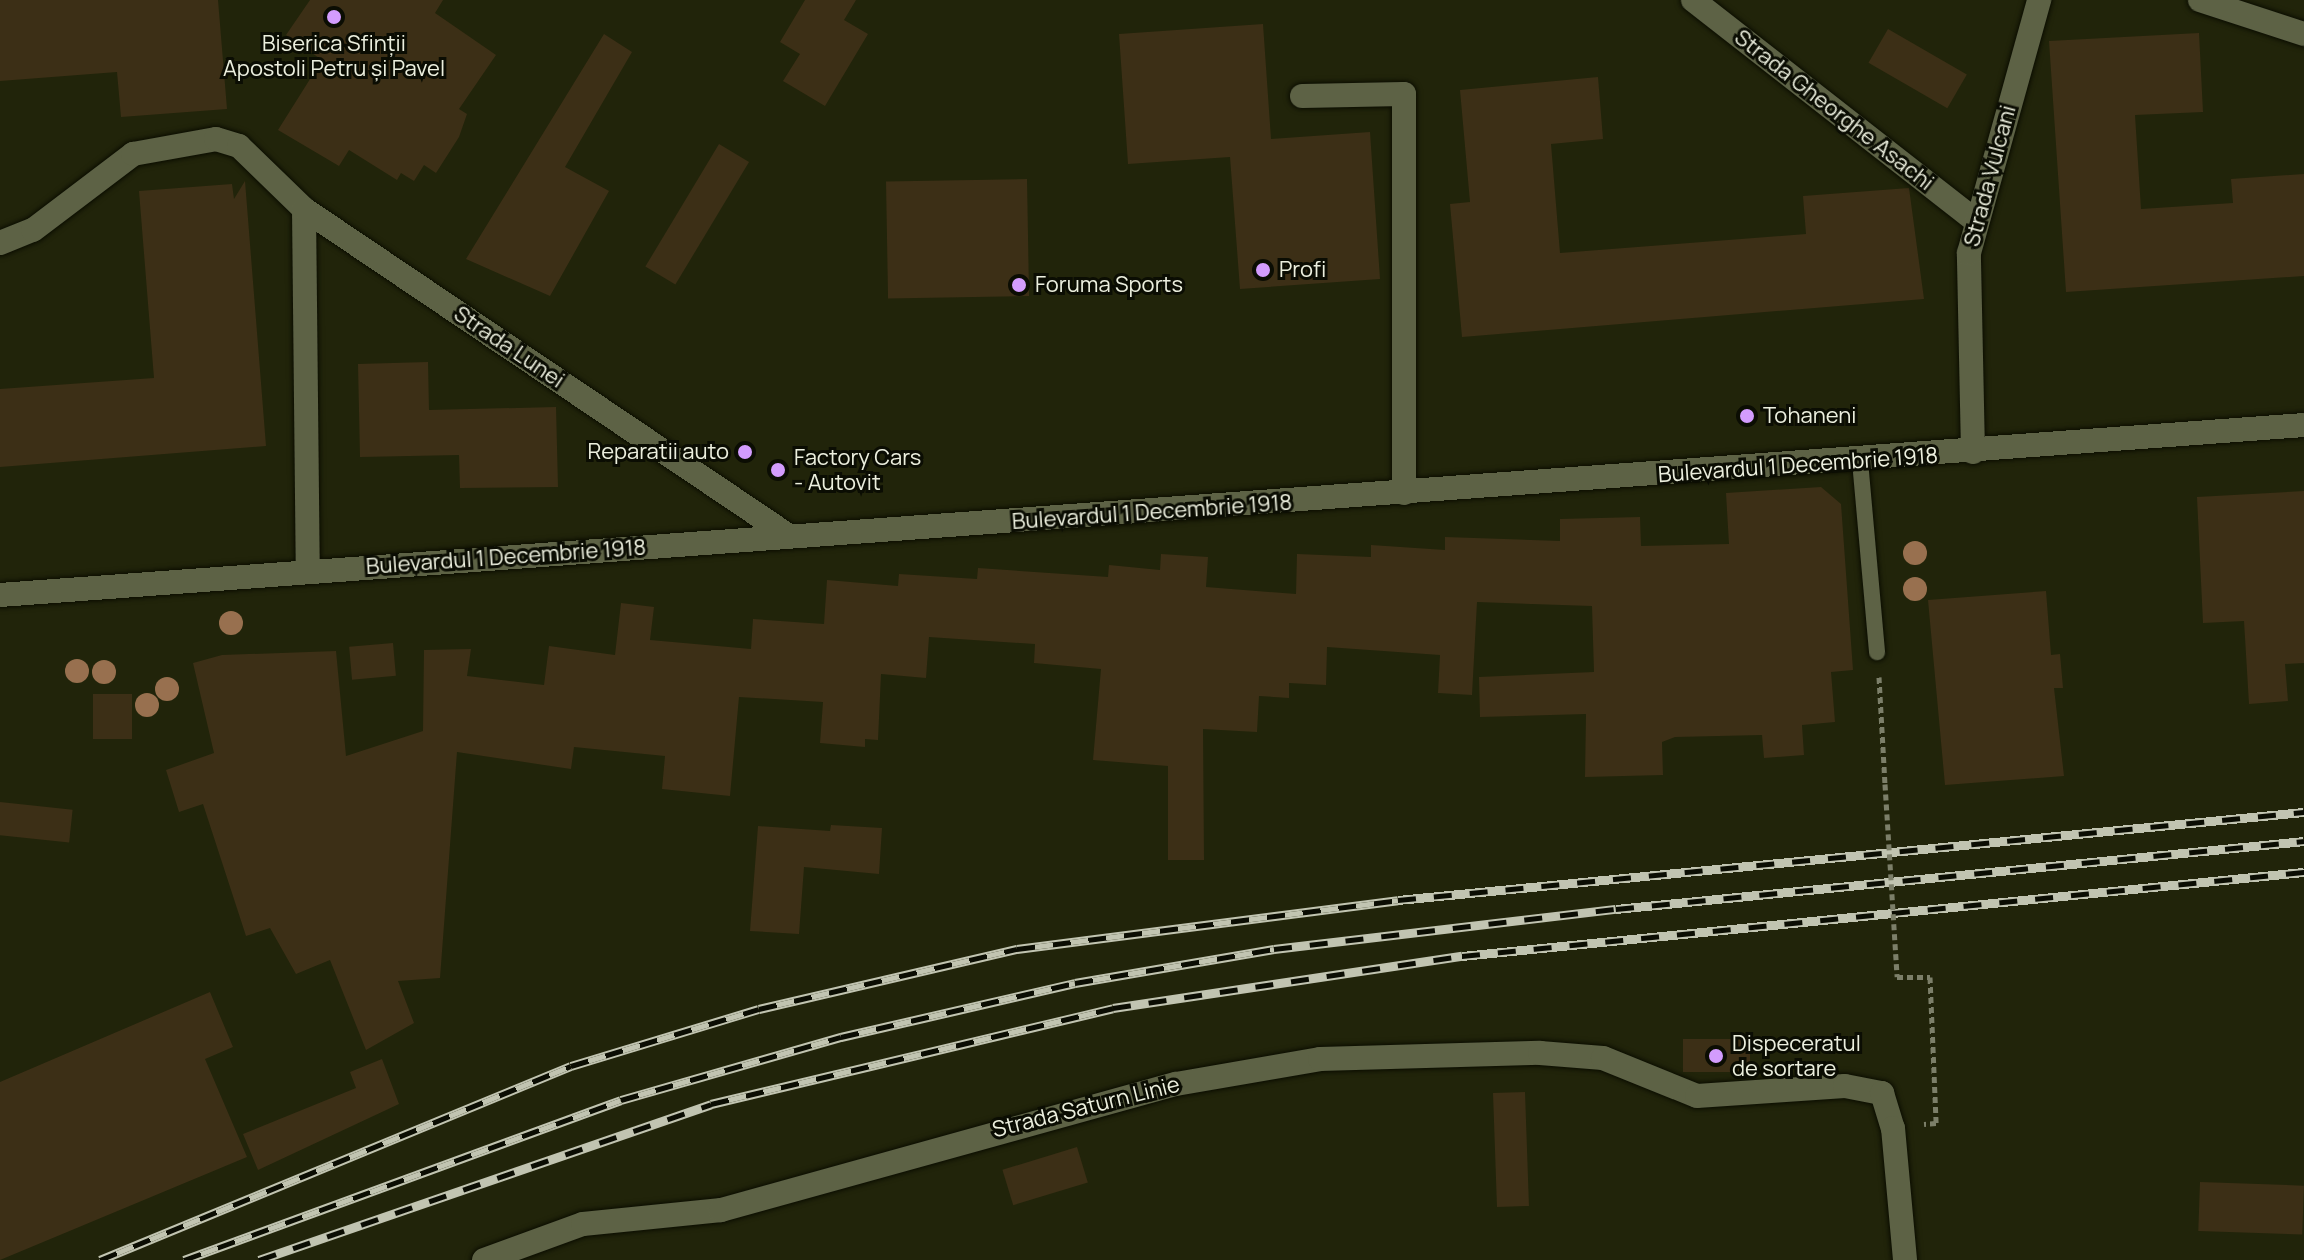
<!DOCTYPE html>
<meta charset="utf-8">
<style>
body{margin:0}
#map{position:relative;width:2304px;height:1260px;overflow:hidden;background:#21240a;font-family:Manrope,sans-serif}
div>[style]{position:absolute}
.building>*{inset:0;background:#3c2f16;transform-origin:0 0}
.path>*{height:5px;margin-top:-2.5px;transform-origin:0;background:repeating-linear-gradient(90deg,#7c7f69 0 6px,transparent 0 10px)}
.roads{filter:drop-shadow(0 0 2px #0b0d00) drop-shadow(0 0 2px #0b0d00)}
.lane>*{height:16px;margin:-8px;padding:0 8px;transform-origin:8px;border-radius:8px;background:#5d6245}
.street>*{height:24px;margin:-12px;padding:0 12px;transform-origin:12px;border-radius:12px;background:#5d6245}
.secondary>*{height:24px;margin:-12px;padding:0 12px;transform-origin:12px;border-radius:12px;background:#5d6245}
.rail>*{height:9px;margin-top:-4.5px;transform-origin:0;background:repeating-linear-gradient(90deg,#0b0d03 0 18px,#c1c4b1 0 36px);box-sizing:border-box;border-block:2px solid #c1c4b1}
.path-bridge>*{height:5px;margin-top:-2.5px;transform-origin:0;background:repeating-linear-gradient(90deg,#7c7f69 0 6px,transparent 0 10px)}
.trees>*{width:24px;height:24px;margin:-12px;border-radius:50%;background:#98704f}
.dots>*{width:22px;height:22px;translate:-50% -50%;box-sizing:border-box;border:4px solid #0b0d03;border-radius:50%}
span{translate:-50% -50%;white-space:nowrap;text-align:center;line-height:1.15;-webkit-text-stroke:6px #0b0d03;paint-order:stroke}
.poi-label{font-size:22px;color:#ecefde}
.left{translate:0 -50%;text-align:left}
.right{translate:-100% -50%;text-align:right}
.street-label{font-size:22px;color:#ecefde}
</style>
<div id="map">
<div class="building">
<div style="clip-path:polygon(0 0,218px 0,227px 109px,121px 117px,117px 72px,0 81px)"></div>
<div style="clip-path:polygon(310px 0,443px 0,435px 13px,496px 55px,459px 109px,467px 114px,459px 137px,436px 173px,424px 165px,414px 181px,401px 173px,397px 180px,349px 150px,339px 166px,278px 130px,322px 60px,286px 35px)"></div>
<div style="clip-path:polygon(805px 0,856px 0,844px 20px,868px 34px,825px 106px,783px 81px,800px 54px,780px 42px)"></div>
<div style="clip-path:polygon(1263px 24px,1271px 139px,1370px 132px,1380px 279px,1240px 289px,1230px 157px,1128px 164px,1119px 34px)"></div>
<div style="left:1888px;top:29px;width:91px;height:39px;rotate:30deg"></div>
<div style="clip-path:polygon(2199px 33px,2203px 112px,2135px 115px,2141px 209px,2233px 203px,2231px 179px,2304px 174px,2304px 276px,2066px 292px,2049px 41px)"></div>
<div style="clip-path:polygon(604px 34px,632px 52px,565px 167px,609px 191px,550px 296px,466px 259px)"></div>
<div style="clip-path:polygon(1598px 77px,1603px 139px,1551px 144px,1560px 253px,1806px 234px,1803px 196px,1909px 188px,1924px 299px,1462px 337px,1450px 204px,1470px 202px,1460px 90px)"></div>
<div style="left:719px;top:144px;width:35px;height:143px;rotate:31deg"></div>
<div style="left:1027px;top:179px;width:117px;height:141px;rotate:89deg"></div>
<div style="clip-path:polygon(245px 181px,266px 446px,0 467px,0 389px,154px 378px,139px 191px,232px 184px,234px 199px)"></div>
<div style="clip-path:polygon(428px 362px,429px 410px,556px 407px,558px 487px,460px 488px,459px 455px,360px 457px,358px 364px)"></div>
<div style="clip-path:polygon(1821px 487px,1841px 504px,1853px 670px,1831px 672px,1835px 722px,1802px 725px,1804px 755px,1764px 758px,1762px 735px,1675px 737px,1662px 742px,1663px 775px,1585px 777px,1586px 714px,1480px 717px,1479px 677px,1594px 672px,1592px 606px,1477px 602px,1472px 695px,1438px 693px,1440px 655px,1327px 647px,1326px 685px,1289px 683px,1289px 698px,1259px 696px,1257px 732px,1203px 729px,1204px 860px,1168px 860px,1168px 766px,1093px 760px,1101px 669px,1034px 663px,1035px 644px,929px 637px,926px 678px,881px 674px,878px 740px,865px 739px,865px 747px,820px 743px,823px 702px,739px 697px,730px 796px,662px 789px,665px 756px,574px 747px,571px 769px,457px 752px,440px 978px,398px 981px,414px 1023px,366px 1050px,330px 960px,296px 974px,270px 928px,246px 936px,203px 804px,179px 812px,166px 770px,214px 753px,193px 663px,222px 655px,336px 651px,346px 756px,423px 731px,424px 650px,471px 649px,467px 676px,544px 685px,549px 646px,615px 655px,621px 603px,654px 607px,650px 640px,751px 649px,753px 619px,824px 624px,827px 580px,898px 586px,899px 574px,977px 579px,978px 568px,1108px 577px,1109px 565px,1160px 570px,1161px 554px,1208px 557px,1206px 587px,1296px 594px,1297px 554px,1371px 557px,1371px 545px,1445px 550px,1445px 537px,1560px 541px,1560px 519px,1640px 517px,1641px 546px,1729px 544px,1726px 493px)"></div>
<div style="clip-path:polygon(2304px 491px,2304px 663px,2285px 664px,2288px 701px,2249px 704px,2244px 621px,2203px 623px,2197px 497px)"></div>
<div style="clip-path:polygon(2046px 591px,2051px 655px,2060px 654px,2063px 688px,2054px 688px,2064px 776px,1945px 785px,1928px 600px)"></div>
<div style="left:393px;top:643px;width:33px;height:44px;rotate:85deg"></div>
<div style="left:93px;top:694px;width:39px;height:45px"></div>
<div style="left:0;top:802px;width:73px;height:33px;rotate:6deg"></div>
<div style="clip-path:polygon(831px 825px,882px 828px,879px 874px,804px 867px,799px 934px,750px 931px,758px 826px,830px 831px)"></div>
<div style="clip-path:polygon(210px 992px,233px 1047px,205px 1059px,247px 1157px,0 1260px,0 1082px)"></div>
<div style="left:1683px;top:1039px;width:67px;height:33px"></div>
<div style="clip-path:polygon(382px 1059px,399px 1104px,258px 1170px,243px 1134px,356px 1088px,350px 1072px)"></div>
<div style="left:1525px;top:1092px;width:114px;height:32px;rotate:88deg"></div>
<div style="left:1077px;top:1147px;width:37px;height:78px;rotate:73deg"></div>
<div style="left:2200px;top:1182px;width:104px;height:49px;rotate:2deg"></div>
</div>
<div class="path">
<div style="left:1879px;top:677px;width:107px;rotate:86.8deg"></div>
<div style="left:1897px;top:977px;width:33px"></div>
<div style="left:1930px;top:977px;width:146px;rotate:87.6deg"></div>
<div style="left:1936px;top:1123px;width:12px;rotate:175deg"></div>
</div>
<div class="roads">
<div class="lane">
<div style="left:1860px;top:461px;width:192px;rotate:84.9deg"></div>
</div>
<div class="street">
<div style="left:1693px;top:0;width:358px;rotate:38deg"></div>
<div style="left:2200px;top:0;width:109px;rotate:18.1deg"></div>
<div style="left:1302px;top:96px;width:102px;rotate:-1.1deg"></div>
<div style="left:1404px;top:94px;width:399px;rotate:90deg"></div>
<div style="left:304px;top:209px;width:362px;rotate:89.4deg"></div>
<div style="left:0;top:243px;width:35px;rotate:-22deg"></div>
<div style="left:33px;top:230px;width:126px;rotate:-37.2deg"></div>
<div style="left:133px;top:154px;width:84px;rotate:-10.2deg"></div>
<div style="left:216px;top:139px;width:24px;rotate:17deg"></div>
<div style="left:239px;top:146px;width:91px;rotate:44.1deg"></div>
<div style="left:304px;top:209px;width:585px;rotate:33.99deg"></div>
<div style="left:1973px;top:452px;width:199px;rotate:-91.2deg"></div>
<div style="left:1969px;top:253px;width:263px;rotate:-74.5deg"></div>
<div style="left:484px;top:1260px;width:105px;rotate:-20deg"></div>
<div style="left:583px;top:1224px;width:139px;rotate:-5.8deg"></div>
<div style="left:721px;top:1210px;width:472px;rotate:-15.5deg"></div>
<div style="left:1176px;top:1084px;width:146px;rotate:-9.8deg"></div>
<div style="left:1320px;top:1059px;width:220px;rotate:-1.6deg"></div>
<div style="left:1540px;top:1053px;width:63px;rotate:4.5deg"></div>
<div style="left:1603px;top:1058px;width:101px;rotate:22deg"></div>
<div style="left:1697px;top:1096px;width:148px;rotate:-3.9deg"></div>
<div style="left:1845px;top:1086px;width:38px;rotate:11deg"></div>
<div style="left:1882px;top:1093px;width:37px;rotate:73deg"></div>
<div style="left:1893px;top:1128px;width:133px;rotate:84.8deg"></div>
</div>
<div class="secondary">
<div style="left:0;top:595px;width:2310px;rotate:-4.22deg"></div>
</div>
</div>
<div class="rail">
<div style="left:100px;top:1260px;width:509px;rotate:-22.39deg"></div>
<div style="left:571px;top:1066px;width:196px;rotate:-16.9deg"></div>
<div style="left:759px;top:1009px;width:265px;rotate:-13.1deg"></div>
<div style="left:1017px;top:949px;width:384px;rotate:-7.3deg"></div>
<div style="left:1398px;top:900px;width:910px;rotate:-5.55deg"></div>
<div style="left:184px;top:1260px;width:465px;rotate:-20.1deg"></div>
<div style="left:621px;top:1100px;width:229px;rotate:-16deg"></div>
<div style="left:841px;top:1037px;width:240px;rotate:-13deg"></div>
<div style="left:1075px;top:983px;width:202px;rotate:-9.7deg"></div>
<div style="left:1274px;top:949px;width:344px;rotate:-6.7deg"></div>
<div style="left:1616px;top:909px;width:691px;rotate:-5.64deg"></div>
<div style="left:259px;top:1260px;width:478px;rotate:-19deg"></div>
<div style="left:711px;top:1104px;width:413px;rotate:-13.4deg"></div>
<div style="left:1113px;top:1008px;width:353px;rotate:-8.5deg"></div>
<div style="left:1462px;top:956px;width:846px;rotate:-5.7deg"></div>
</div>
<div class="path-bridge">
<div style="left:1885px;top:784px;width:193px;rotate:86.4deg"></div>
</div>
<div class="trees">
<div style="left:1915px;top:553px"></div>
<div style="left:1915px;top:589px"></div>
<div style="left:231px;top:623px"></div>
<div style="left:77px;top:671px"></div>
<div style="left:104px;top:672px"></div>
<div style="left:167px;top:689px"></div>
<div style="left:147px;top:705px"></div>
</div>
<div class="dots">
<div style="left:334px;top:17px;background:#d39cfd"></div>
<div style="left:1263px;top:270px;background:#d39cfd"></div>
<div style="left:1019px;top:285px;background:#d39cfd"></div>
<div style="left:1747px;top:416px;background:#d39cfd"></div>
<div style="left:745px;top:452px;background:#d39cfd"></div>
<div style="left:778px;top:470px;background:#d39cfd"></div>
<div style="left:1716px;top:1056px;background:#d39cfd"></div>
</div>
<div class="poi-label">
<span style="left:334px;top:56px">Biserica Sfinții<br>Apostoli Petru și Pavel</span>
<span class="left" style="left:1279px;top:270px">Profi</span>
<span class="left" style="left:1035px;top:285px">Foruma Sports</span>
<span class="left" style="left:1763px;top:416px">Tohaneni</span>
<span class="right" style="left:729px;top:452px">Reparatii auto</span>
<span class="left" style="left:794px;top:470px">Factory Cars<br>- Autovit</span>
<span class="left" style="left:1732px;top:1056px">Dispeceratul<br>de sortare</span>
</div>
<div class="street-label">
<span style="left:1834px;top:110px;rotate:38deg">Strada Gheorghe Asachi</span>
<span style="left:1990px;top:176px;rotate:-75deg">Strada Vulcani</span>
<span style="left:509px;top:347px;rotate:34deg">Strada Lunei</span>
<span style="left:1798px;top:465px;rotate:-4deg">Bulevardul 1 Decembrie 1918</span>
<span style="left:1152px;top:512px;rotate:-4deg">Bulevardul 1 Decembrie 1918</span>
<span style="left:506px;top:557px;rotate:-4deg">Bulevardul 1 Decembrie 1918</span>
<span style="left:1086px;top:1107px;rotate:-14deg">Strada Saturn Linie</span>
</div>
</div>
